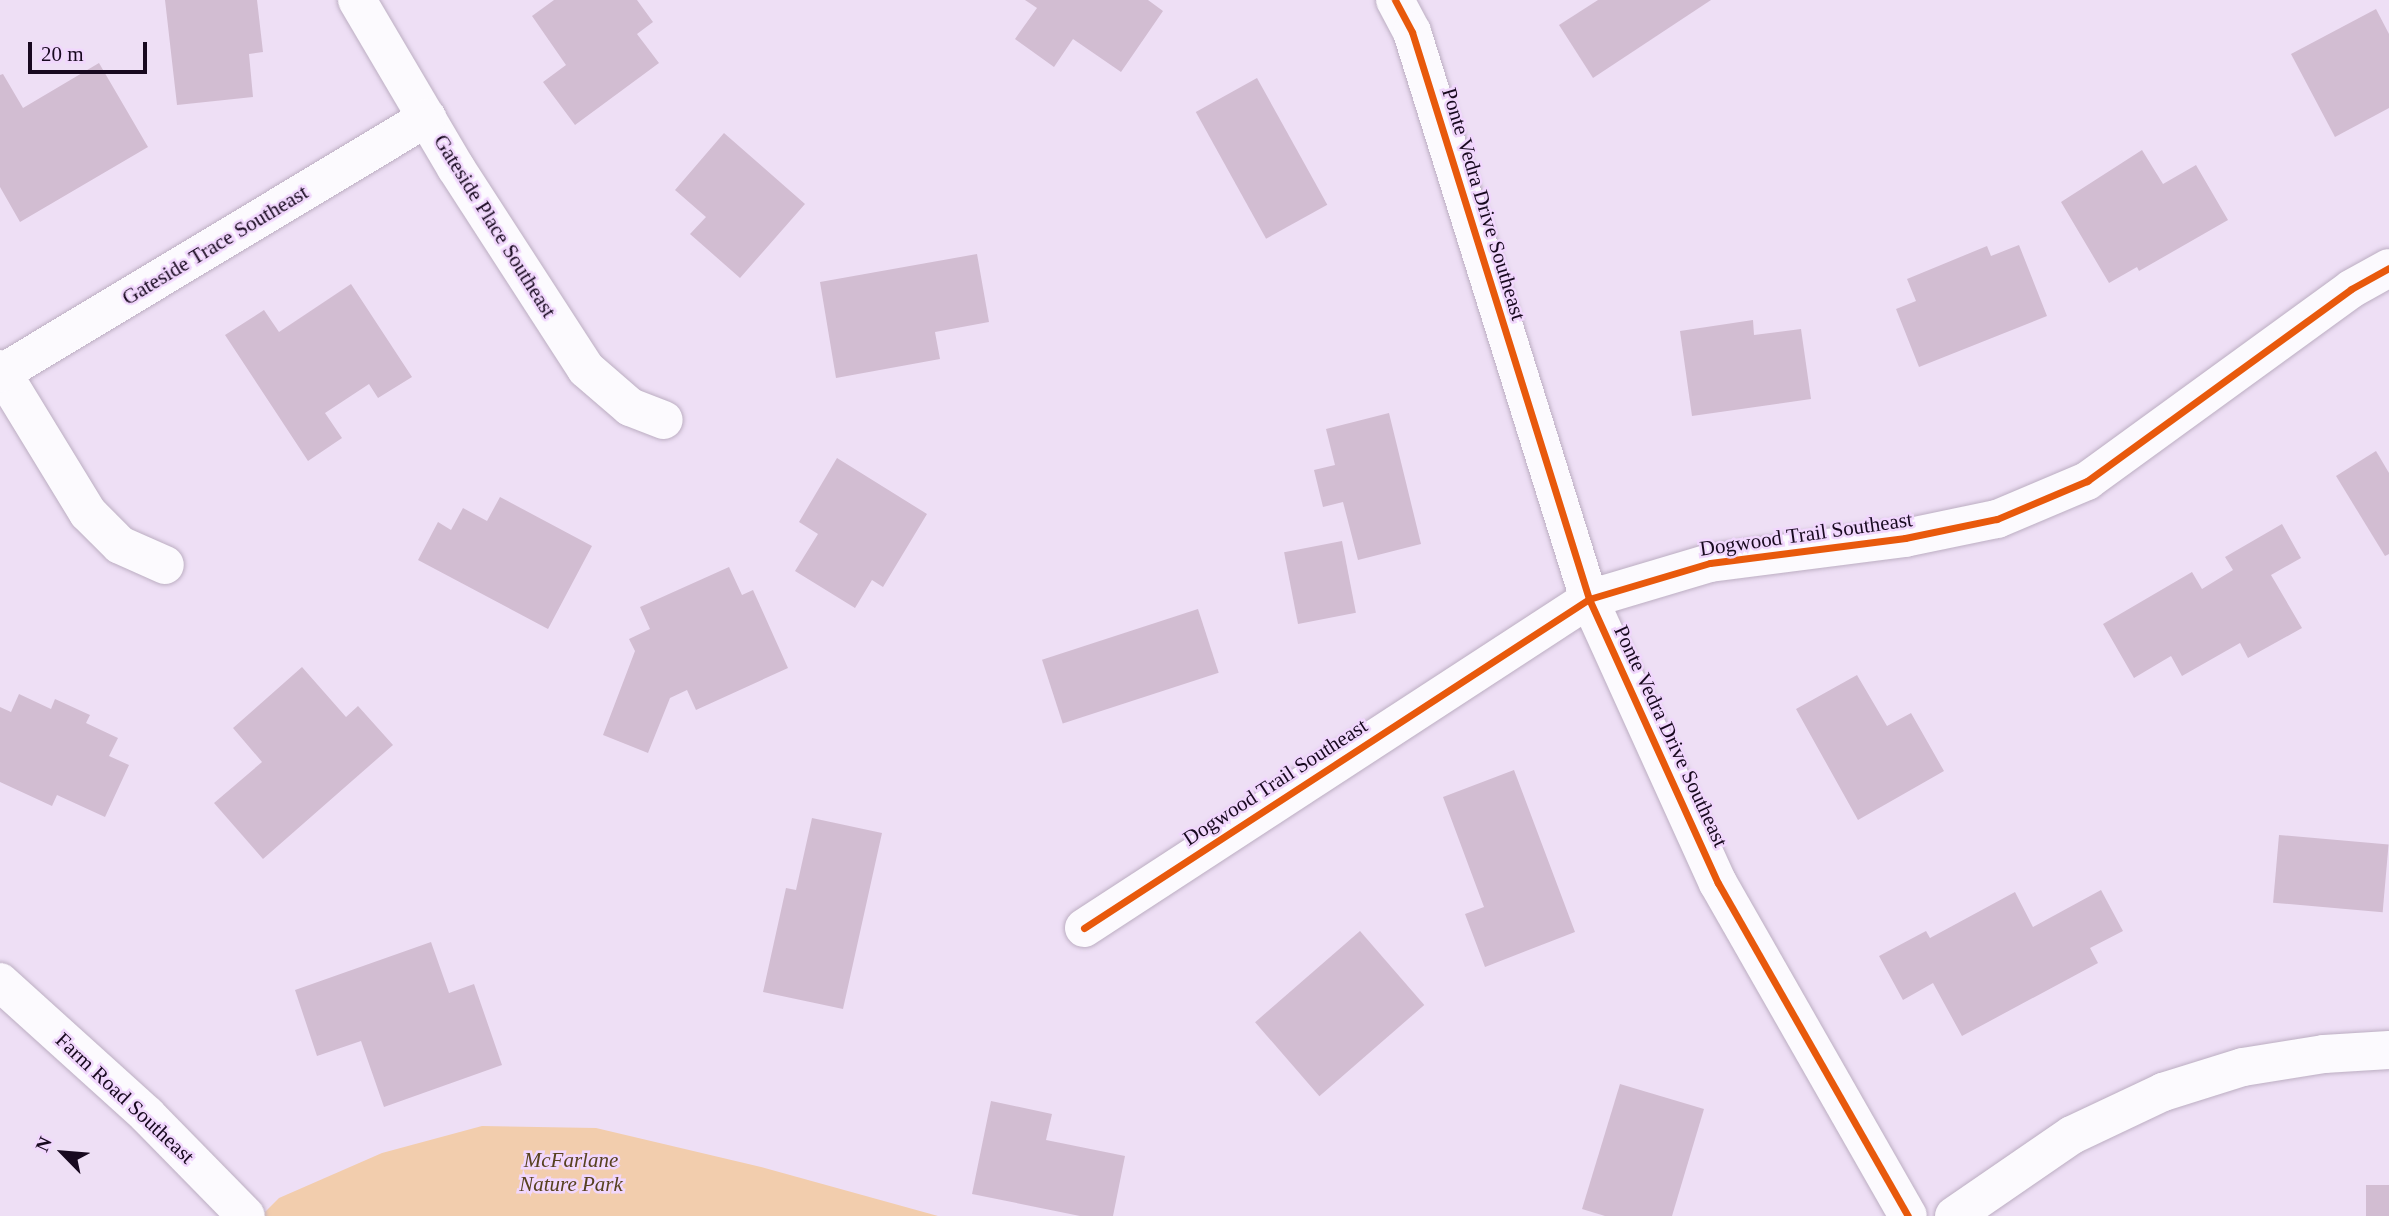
<!DOCTYPE html>
<style>
body{margin:0}
#map{position:relative;width:2389px;height:1216px;overflow:hidden;background:#eedff5;font-family:Georgia,serif}
div>[style]{position:absolute}
.green>*{inset:0;background:#f2cdad}
.building>*{inset:0;background:#d2bdd2;transform-origin:0 0}
.roads{filter:drop-shadow(0 0 2px #bcaec2) drop-shadow(0 0 2px #bcaec2)}
.street>*{height:38px;margin:-19px;padding:0 19px;transform-origin:19px;border-radius:19px;background:#fcfafe}
.cycleway>*{height:7px;margin:-3.5px;padding:0 3.5px;transform-origin:3.5px;border-radius:3.5px;background:#e8590c}
span{translate:-50% -50%;white-space:nowrap;text-align:center;line-height:1.15;-webkit-text-stroke:5px #f1d7fd;paint-order:stroke}
.street-label{font-size:21px;color:#18091f}
.park-label{font-size:21px;color:#57411f;font-style:italic}
.north{position:absolute;left:28px;top:1118px;width:70px;height:70px;-webkit-text-stroke:5px #f1d7fd;paint-order:stroke;rotate:295deg;font-size:19px;font-weight:700;line-height:28px;text-align:center;color:#18091f}
.north::after{content:'';display:block;margin:auto;width:24px;height:32px;background:#18091f;clip-path:polygon(50% 0,100% 100%,50% 72%,0 100%)}
.scale{position:absolute;left:28px;top:42px;width:119px;height:32px;box-sizing:border-box;border:4px solid #18091f;border-top:0;padding-left:9px;font-size:21px;line-height:24px;white-space:nowrap;color:#18091f;-webkit-text-stroke:5px #f1d7fd;paint-order:stroke}
</style>
<div id="map">
<div class="green">
<div style="clip-path:polygon(482px 1126px,596px 1128px,761px 1167px,938px 1216px,261px 1216px,279px 1198px,382px 1153px)"></div>
</div>
<div class="building">
<div style="clip-path:polygon(165px 0,257px 0,263px 52px,249px 54px,253px 97px,177px 105px)"></div>
<div style="clip-path:polygon(554px 0,637px 0,653px 22px,637px 34px,659px 63px,575px 125px,543px 82px,566px 65px,532px 16px)"></div>
<div style="clip-path:polygon(1025px 0,1148px 0,1163px 11px,1121px 72px,1073px 39px,1054px 67px,1015px 39px,1037px 8px)"></div>
<div style="clip-path:polygon(1598px 0,1711px 0,1593px 78px,1559px 25px)"></div>
<div style="clip-path:polygon(2376px 9px,2389px 34px,2389px 108px,2335px 137px,2291px 54px)"></div>
<div style="clip-path:polygon(99px 63px,148px 147px,20px 222px,0 187px,0 75px,3px 74px,23px 108px)"></div>
<div style="left:1257px;top:78px;width:145px;height:70px;rotate:61deg"></div>
<div style="clip-path:polygon(724px 133px,805px 204px,740px 278px,690px 234px,706px 217px,675px 190px)"></div>
<div style="clip-path:polygon(2142px 150px,2163px 184px,2196px 165px,2228px 220px,2139px 271px,2137px 267px,2109px 283px,2061px 202px)"></div>
<div style="clip-path:polygon(2019px 245px,2047px 316px,1919px 367px,1896px 309px,1916px 301px,1907px 279px,1987px 246px,1991px 256px)"></div>
<div style="clip-path:polygon(977px 254px,989px 322px,935px 332px,940px 359px,836px 378px,820px 282px)"></div>
<div style="clip-path:polygon(351px 284px,412px 377px,378px 398px,369px 384px,325px 413px,342px 438px,308px 461px,225px 335px,264px 310px,279px 332px)"></div>
<div style="clip-path:polygon(1753px 320px,1754px 335px,1801px 329px,1811px 399px,1692px 416px,1680px 331px)"></div>
<div style="clip-path:polygon(1389px 413px,1421px 544px,1358px 560px,1343px 502px,1323px 507px,1314px 470px,1335px 465px,1326px 429px)"></div>
<div style="clip-path:polygon(2376px 451px,2389px 473px,2389px 554px,2385px 556px,2336px 476px)"></div>
<div style="clip-path:polygon(837px 458px,927px 514px,883px 587px,872px 580px,855px 608px,795px 571px,818px 534px,799px 522px)"></div>
<div style="clip-path:polygon(500px 497px,592px 546px,548px 629px,418px 560px,438px 522px,451px 530px,463px 508px,487px 521px)"></div>
<div style="clip-path:polygon(2282px 524px,2301px 558px,2271px 575px,2302px 628px,2248px 658px,2240px 643px,2182px 676px,2171px 656px,2134px 678px,2103px 624px,2192px 572px,2202px 589px,2233px 570px,2225px 557px)"></div>
<div style="left:1342px;top:541px;width:73px;height:59px;rotate:79deg"></div>
<div style="clip-path:polygon(729px 567px,742px 595px,753px 590px,788px 668px,696px 710px,687px 690px,670px 698px,648px 753px,603px 735px,635px 651px,629px 639px,650px 629px,640px 607px)"></div>
<div style="left:1198px;top:609px;width:67px;height:164px;rotate:72deg"></div>
<div style="clip-path:polygon(302px 667px,346px 717px,358px 706px,393px 745px,263px 859px,214px 803px,262px 762px,233px 728px)"></div>
<div style="clip-path:polygon(1857px 675px,1887px 726px,1911px 713px,1944px 771px,1858px 820px,1796px 709px)"></div>
<div style="clip-path:polygon(19px 694px,51px 709px,55px 699px,90px 715px,86px 723px,118px 738px,109px 756px,129px 765px,105px 817px,57px 795px,52px 806px,0 782px,0 707px,11px 712px)"></div>
<div style="clip-path:polygon(1514px 770px,1575px 932px,1485px 967px,1465px 914px,1484px 907px,1443px 797px)"></div>
<div style="clip-path:polygon(812px 818px,882px 833px,843px 1009px,763px 992px,786px 888px,796px 890px)"></div>
<div style="left:2279px;top:835px;width:110px;height:68px;rotate:5deg"></div>
<div style="clip-path:polygon(2101px 890px,2123px 931px,2090px 948px,2098px 963px,1962px 1036px,1933px 983px,1903px 1000px,1879px 956px,1926px 931px,1930px 938px,2015px 892px,2033px 927px)"></div>
<div style="left:1360px;top:931px;width:98px;height:139px;rotate:49deg"></div>
<div style="clip-path:polygon(431px 942px,449px 993px,474px 984px,502px 1065px,384px 1107px,361px 1041px,317px 1056px,295px 990px)"></div>
<div style="clip-path:polygon(1620px 1084px,1704px 1109px,1672px 1216px,1605px 1216px,1582px 1209px)"></div>
<div style="clip-path:polygon(991px 1101px,1052px 1114px,1046px 1140px,1125px 1156px,1113px 1216px,1080px 1216px,972px 1194px)"></div>
<div style="left:2366px;top:1185px;width:23px;height:31px"></div>
</div>
<div class="roads">
<div class="street">
<div style="left:357px;top:0;width:195px;rotate:59.5deg"></div>
<div style="left:456px;top:168px;width:239px;rotate:57.1deg"></div>
<div style="left:586px;top:369px;width:58px;rotate:40.8deg"></div>
<div style="left:630px;top:407px;width:36px;rotate:21deg"></div>
<div style="left:1395px;top:0;width:36px;rotate:62deg"></div>
<div style="left:1412px;top:32px;width:594px;rotate:72.66deg"></div>
<div style="left:1589px;top:599px;width:312px;rotate:65.6deg"></div>
<div style="left:1718px;top:883px;width:383px;rotate:60.3deg"></div>
<div style="left:0;top:369px;width:169px;rotate:58.6deg"></div>
<div style="left:88px;top:513px;width:45px;rotate:45deg"></div>
<div style="left:120px;top:545px;width:49px;rotate:24deg"></div>
<div style="left:2px;top:373px;width:496px;rotate:-31deg"></div>
<div style="left:1084px;top:928px;width:603px;rotate:-33.08deg"></div>
<div style="left:1589px;top:599px;width:126px;rotate:-16.6deg"></div>
<div style="left:1710px;top:563px;width:197px;rotate:-7.3deg"></div>
<div style="left:1905px;top:538px;width:94px;rotate:-11.7deg"></div>
<div style="left:1997px;top:519px;width:98px;rotate:-22.9deg"></div>
<div style="left:2087px;top:481px;width:326px;rotate:-36deg"></div>
<div style="left:2351px;top:289px;width:43px;rotate:-28.9deg"></div>
<div style="left:0;top:982px;width:198px;rotate:42.1deg"></div>
<div style="left:147px;top:1115px;width:141px;rotate:45.6deg"></div>
<div style="left:1954px;top:1216px;width:143px;rotate:-34.5deg"></div>
<div style="left:2072px;top:1135px;width:101px;rotate:-25.3deg"></div>
<div style="left:2163px;top:1092px;width:84px;rotate:-17.4deg"></div>
<div style="left:2243px;top:1067px;width:82px;rotate:-9.1deg"></div>
<div style="left:2324px;top:1054px;width:65px;rotate:-3.5deg"></div>
</div>
</div>
<div class="cycleway">
<div style="left:1395px;top:0;width:36px;rotate:62deg"></div>
<div style="left:1412px;top:32px;width:594px;rotate:72.66deg"></div>
<div style="left:1589px;top:599px;width:312px;rotate:65.6deg"></div>
<div style="left:1718px;top:883px;width:383px;rotate:60.3deg"></div>
<div style="left:1084px;top:928px;width:603px;rotate:-33.08deg"></div>
<div style="left:1589px;top:599px;width:126px;rotate:-16.6deg"></div>
<div style="left:1710px;top:563px;width:197px;rotate:-7.3deg"></div>
<div style="left:1905px;top:538px;width:94px;rotate:-11.7deg"></div>
<div style="left:1997px;top:519px;width:98px;rotate:-22.9deg"></div>
<div style="left:2087px;top:481px;width:326px;rotate:-36deg"></div>
<div style="left:2351px;top:289px;width:43px;rotate:-28.9deg"></div>
</div>
<div class="street-label">
<span style="left:1484px;top:204px;rotate:73deg">Ponte Vedra Drive Southeast</span>
<span style="left:495px;top:226px;rotate:58deg">Gateside Place Southeast</span>
<span style="left:215px;top:245px;rotate:-31deg">Gateside Trace Southeast</span>
<span style="left:1806px;top:534px;rotate:-8deg">Dogwood Trail Southeast</span>
<span style="left:1671px;top:736px;rotate:65deg">Ponte Vedra Drive Southeast</span>
<span style="left:1275px;top:782px;rotate:-33deg">Dogwood Trail Southeast</span>
<span style="left:125px;top:1098px;rotate:43deg">Farm Road Southeast</span>
</div>
<div class="park-label">
<span style="left:571px;top:1172px">McFarlane<br>Nature Park</span>
</div>
<div class="north">N</div>
<div class="scale">20 m</div>
</div>
